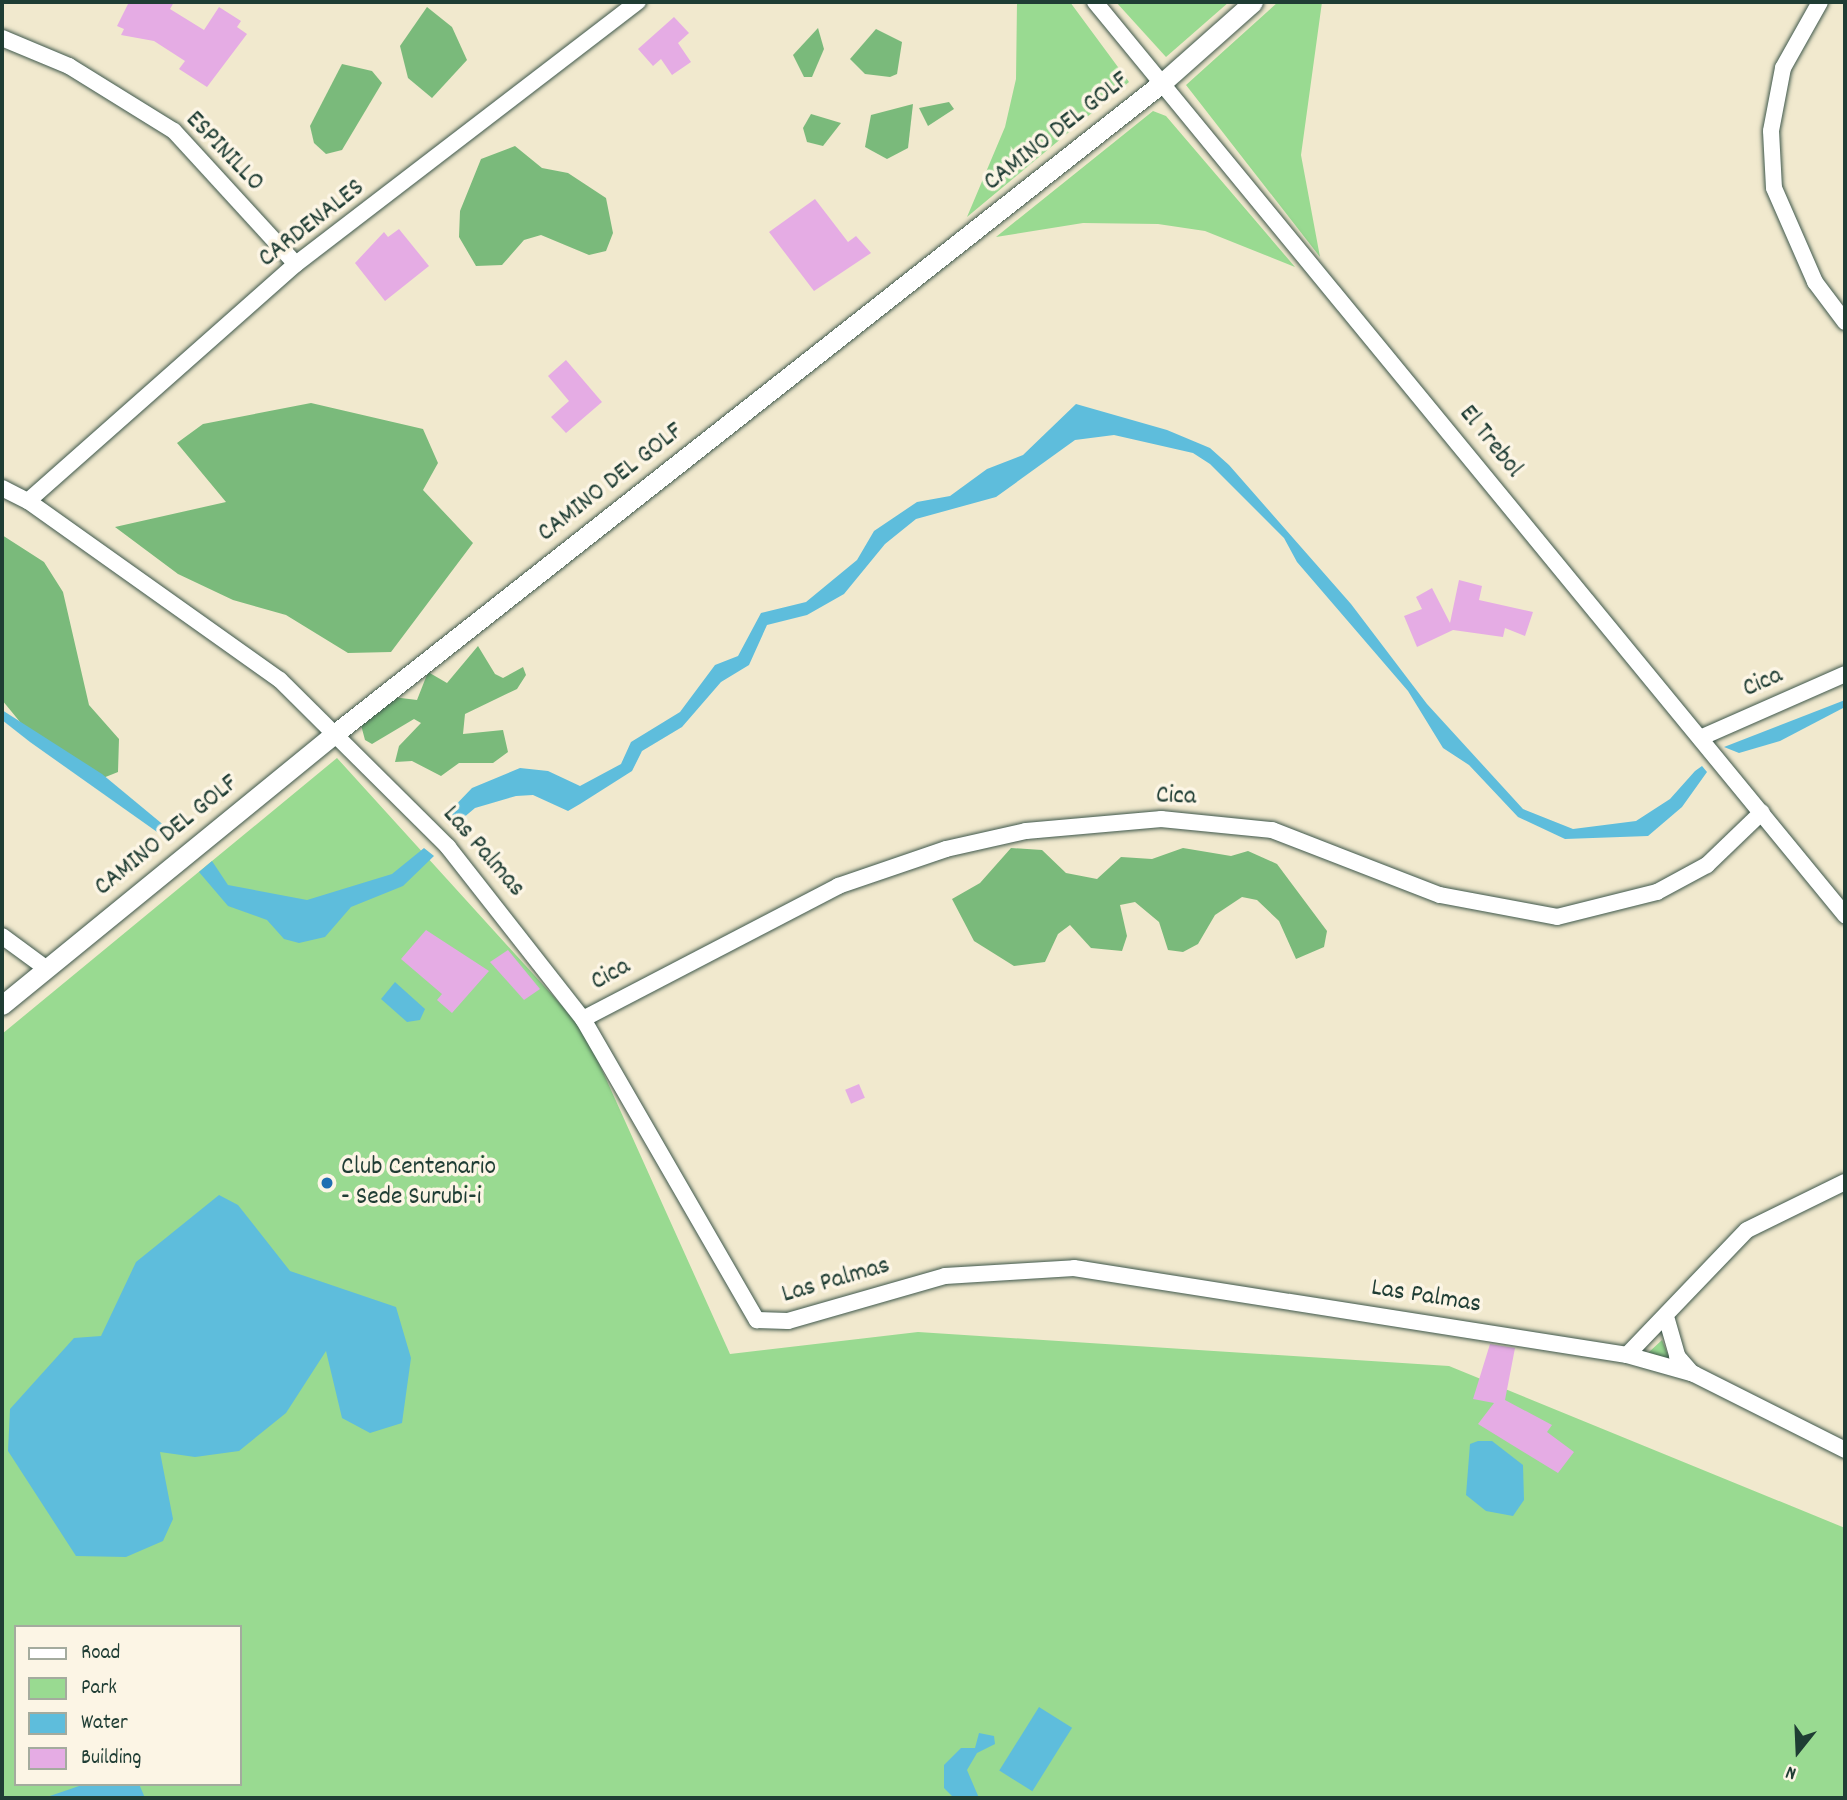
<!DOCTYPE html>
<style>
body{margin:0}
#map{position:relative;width:1847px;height:1800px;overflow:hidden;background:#f1e9ce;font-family:Dekko,sans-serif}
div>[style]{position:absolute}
.green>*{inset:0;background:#99da91}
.forest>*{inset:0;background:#7aba7b}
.water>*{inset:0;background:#5ebddc;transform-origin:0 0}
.building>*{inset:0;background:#e5ace4;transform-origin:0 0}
.roads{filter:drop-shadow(0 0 2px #3e574b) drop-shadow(0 0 2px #3e574b)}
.minor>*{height:16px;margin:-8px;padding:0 8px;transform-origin:8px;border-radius:8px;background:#fff}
.tertiary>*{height:19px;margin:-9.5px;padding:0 9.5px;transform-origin:9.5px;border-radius:9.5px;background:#fff}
.dots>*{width:19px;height:19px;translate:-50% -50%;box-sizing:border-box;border:4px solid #fcf5e5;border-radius:50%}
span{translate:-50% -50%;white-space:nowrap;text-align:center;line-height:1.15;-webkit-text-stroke:7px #fcf5e5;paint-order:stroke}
.street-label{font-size:26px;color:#1f3d34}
.poi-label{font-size:26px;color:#1f3d34}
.left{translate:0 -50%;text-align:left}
.frame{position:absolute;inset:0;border:4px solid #1f3d34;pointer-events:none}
.legend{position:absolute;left:14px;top:1625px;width:228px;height:161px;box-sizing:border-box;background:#fcf5e5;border:2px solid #a4ab9e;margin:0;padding:9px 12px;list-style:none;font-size:21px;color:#1f3d34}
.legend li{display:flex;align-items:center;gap:14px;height:35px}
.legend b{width:35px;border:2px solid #a4ab9e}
.north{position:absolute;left:1763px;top:1716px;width:70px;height:70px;-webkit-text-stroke:5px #fcf5e5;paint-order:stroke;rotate:198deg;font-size:19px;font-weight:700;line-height:28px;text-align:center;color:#1f3d34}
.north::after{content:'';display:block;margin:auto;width:24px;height:32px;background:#1f3d34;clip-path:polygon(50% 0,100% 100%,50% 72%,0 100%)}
</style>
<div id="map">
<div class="green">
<div style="clip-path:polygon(1017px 2px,1070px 2px,1129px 82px,967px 217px,1005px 127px,1016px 79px)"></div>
<div style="clip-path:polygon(1116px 2px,1229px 2px,1166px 57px)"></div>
<div style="clip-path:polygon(1278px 2px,1322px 2px,1301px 155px,1320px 257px,1186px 85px)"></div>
<div style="clip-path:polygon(1153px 111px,1166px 116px,1295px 267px,1205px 231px,1158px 224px,1083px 223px,996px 237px)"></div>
<div style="clip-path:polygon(evenodd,337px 758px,584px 1030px,730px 1354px,918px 1332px,1449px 1366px,1845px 1528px,1845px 1798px,2px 1798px,2px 1034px,337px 758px,16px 1627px,240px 1627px,240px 1784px,16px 1784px,16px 1627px)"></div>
<div style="clip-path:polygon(1662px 1340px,1668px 1355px,1673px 1360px,1648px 1353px)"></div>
</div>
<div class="forest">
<div style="clip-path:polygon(427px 7px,452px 27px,467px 60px,432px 98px,408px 78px,400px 46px)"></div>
<div style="clip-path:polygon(818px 28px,824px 49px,812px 77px,804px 77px,793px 55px)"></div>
<div style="clip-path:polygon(876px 29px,902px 42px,897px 74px,890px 77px,865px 74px,850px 59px)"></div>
<div style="clip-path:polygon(342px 64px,372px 71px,382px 83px,342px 150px,326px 154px,314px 143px,310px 126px)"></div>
<div style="clip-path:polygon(949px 102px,954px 109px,928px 126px,919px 108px)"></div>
<div style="clip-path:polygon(913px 104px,908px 148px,887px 159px,865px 147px,871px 115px)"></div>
<div style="clip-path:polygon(811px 114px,841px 123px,823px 146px,807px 142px,803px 128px)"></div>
<div style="clip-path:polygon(515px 146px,542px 168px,568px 173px,606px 198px,613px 233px,606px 251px,589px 255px,541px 235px,524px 240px,502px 265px,476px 266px,459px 237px,460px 211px,481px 159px)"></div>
<div style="clip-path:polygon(311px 403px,423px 429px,438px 463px,423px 490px,473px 543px,391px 652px,348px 653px,286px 615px,233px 600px,178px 574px,115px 527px,226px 502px,177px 443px,203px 424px)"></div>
<div style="clip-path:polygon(2px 535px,44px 562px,63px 592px,89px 705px,119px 739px,118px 772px,103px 778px,43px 750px,2px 700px)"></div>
<div style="clip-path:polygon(478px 646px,495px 674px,503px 678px,523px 667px,526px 675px,517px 689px,465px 714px,463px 734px,503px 730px,508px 752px,493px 763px,459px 763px,441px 776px,412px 761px,395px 762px,399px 746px,421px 723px,414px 719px,372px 744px,365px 740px,361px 725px,385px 696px,417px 700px,428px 672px,447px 683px)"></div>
<div style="clip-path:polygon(1011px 848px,1042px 850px,1066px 873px,1097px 879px,1121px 857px,1152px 859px,1183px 848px,1231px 856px,1248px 851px,1277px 864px,1327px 931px,1324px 947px,1296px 959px,1279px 921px,1257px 900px,1242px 897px,1215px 915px,1198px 944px,1183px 952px,1168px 950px,1159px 922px,1135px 902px,1120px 905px,1127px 936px,1122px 951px,1091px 948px,1070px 925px,1058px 934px,1045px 962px,1014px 966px,974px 941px,952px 899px,980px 883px)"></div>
</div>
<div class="water">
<div style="clip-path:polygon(1076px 404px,1167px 430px,1210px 448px,1229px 465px,1351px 604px,1427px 704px,1523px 809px,1573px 829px,1636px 821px,1670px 799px,1695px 771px,1702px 766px,1707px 772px,1682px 807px,1648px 836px,1565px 839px,1518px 817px,1469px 765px,1443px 748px,1408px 691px,1297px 562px,1284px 538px,1210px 464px,1193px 453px,1114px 435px,1075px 440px,996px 497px,916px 519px,885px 544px,844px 594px,807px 615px,767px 625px,749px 665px,721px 682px,682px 727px,642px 751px,632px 771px,580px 804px,568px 811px,533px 795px,516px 796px,475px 808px,456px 824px,446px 815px,472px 788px,520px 768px,548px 771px,580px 786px,621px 764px,631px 742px,680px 712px,715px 665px,738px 656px,761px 613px,806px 602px,857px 560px,874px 531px,917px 502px,950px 496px,987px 469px,1023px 455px)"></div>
<div style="clip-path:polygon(1845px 700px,1845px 707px,1780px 741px,1739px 753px,1724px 747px)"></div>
<div style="clip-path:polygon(2px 710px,102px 774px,172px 832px,167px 839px,30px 742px,2px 720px)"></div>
<div style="clip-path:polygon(424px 848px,434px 856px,403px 886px,351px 907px,325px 937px,299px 943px,284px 939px,267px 920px,228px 906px,199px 872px,212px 861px,228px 885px,307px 900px,392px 874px)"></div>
<div style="clip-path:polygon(395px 982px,425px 1009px,420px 1020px,407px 1022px,381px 999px)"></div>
<div style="clip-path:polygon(219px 1195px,238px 1205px,290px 1271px,396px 1307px,411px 1358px,402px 1423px,370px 1433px,342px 1418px,326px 1351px,286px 1413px,239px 1451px,195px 1457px,160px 1452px,173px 1519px,163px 1541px,126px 1557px,76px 1556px,8px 1451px,10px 1409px,74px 1338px,101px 1336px,136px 1262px)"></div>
<div style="clip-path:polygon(1478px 1441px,1492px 1441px,1523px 1465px,1524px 1500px,1513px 1516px,1486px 1511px,1466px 1495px,1470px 1444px)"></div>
<div style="left:1039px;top:1707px;width:39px;height:75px;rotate:32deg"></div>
<div style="clip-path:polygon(979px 1733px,994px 1736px,995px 1744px,977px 1753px,967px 1770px,979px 1798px,954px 1798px,944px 1788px,944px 1765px,961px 1748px,975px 1748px)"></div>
<div style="clip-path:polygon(85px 1784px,139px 1784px,145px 1798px,44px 1798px)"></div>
</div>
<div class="building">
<div style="clip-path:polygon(129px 2px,174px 2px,170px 9px,204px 30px,219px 7px,241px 21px,237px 27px,247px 34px,207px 87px,179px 69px,185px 61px,154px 41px,121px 35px,124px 29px,117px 26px)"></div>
<div style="clip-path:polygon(674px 17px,689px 33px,678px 43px,691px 62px,672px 75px,661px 59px,653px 66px,638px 49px)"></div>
<div style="clip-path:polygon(815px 199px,848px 242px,856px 236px,871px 253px,814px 291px,769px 232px)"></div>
<div style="clip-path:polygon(399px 229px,429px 266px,385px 301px,355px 263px,384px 232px,388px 237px)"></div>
<div style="clip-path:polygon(566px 360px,602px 402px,566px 433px,551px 417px,569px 401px,548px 376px)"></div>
<div style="clip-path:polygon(1459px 580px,1482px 586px,1479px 600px,1533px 612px,1525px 636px,1505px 628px,1503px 637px,1453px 630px,1417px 647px,1404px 616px,1422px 609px,1416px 597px,1432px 588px,1450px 623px)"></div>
<div style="clip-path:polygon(426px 930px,489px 971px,452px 1013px,437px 1000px,442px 994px,401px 959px)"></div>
<div style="clip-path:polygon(508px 950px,540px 989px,524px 1000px,490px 962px)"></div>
<div style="left:859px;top:1084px;width:15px;height:15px;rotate:67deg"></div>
<div style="clip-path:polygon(1490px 1344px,1515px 1348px,1505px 1400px,1552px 1425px,1547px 1432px,1574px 1452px,1558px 1473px,1478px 1424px,1494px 1403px,1473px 1399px)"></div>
</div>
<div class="roads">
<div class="minor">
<div style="left:1095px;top:2px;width:1182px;rotate:50.6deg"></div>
<div style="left:1820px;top:2px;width:76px;rotate:119.3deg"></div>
<div style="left:1783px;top:68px;width:64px;rotate:100.8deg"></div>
<div style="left:1771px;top:131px;width:57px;rotate:87deg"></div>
<div style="left:1774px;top:188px;width:103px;rotate:66.4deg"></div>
<div style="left:1815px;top:282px;width:50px;rotate:53.1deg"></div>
<div style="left:2px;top:38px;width:73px;rotate:22.7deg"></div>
<div style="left:69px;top:66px;width:123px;rotate:31.8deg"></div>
<div style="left:174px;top:131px;width:180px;rotate:47.5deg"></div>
<div style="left:2px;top:488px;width:29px;rotate:27deg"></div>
<div style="left:28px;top:501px;width:309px;rotate:35.4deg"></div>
<div style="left:280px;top:680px;width:237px;rotate:44.8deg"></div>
<div style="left:448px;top:847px;width:219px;rotate:51.9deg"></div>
<div style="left:583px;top:1019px;width:348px;rotate:60deg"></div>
<div style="left:757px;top:1320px;width:31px;rotate:2deg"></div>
<div style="left:788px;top:1321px;width:163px;rotate:-16deg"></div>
<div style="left:945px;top:1276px;width:129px;rotate:-3.5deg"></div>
<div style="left:1074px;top:1268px;width:560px;rotate:8.94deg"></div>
<div style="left:1627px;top:1355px;width:70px;rotate:15.8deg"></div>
<div style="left:1694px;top:1374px;width:169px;rotate:26.7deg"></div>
<div style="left:28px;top:501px;width:358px;rotate:-41.5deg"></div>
<div style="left:296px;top:264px;width:431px;rotate:-37.5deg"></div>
<div style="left:1700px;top:738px;width:158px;rotate:-23.8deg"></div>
<div style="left:2px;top:936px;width:56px;rotate:36.3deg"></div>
<div style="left:583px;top:1019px;width:288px;rotate:-27.5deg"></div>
<div style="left:838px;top:886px;width:114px;rotate:-18.9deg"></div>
<div style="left:946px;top:849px;width:82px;rotate:-12.7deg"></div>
<div style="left:1026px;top:831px;width:136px;rotate:-5.1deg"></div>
<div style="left:1161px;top:819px;width:112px;rotate:5.7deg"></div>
<div style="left:1272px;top:830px;width:180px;rotate:21.2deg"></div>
<div style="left:1440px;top:895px;width:119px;rotate:10.6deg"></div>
<div style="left:1557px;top:917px;width:103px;rotate:-14deg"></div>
<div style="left:1657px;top:892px;width:57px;rotate:-28.4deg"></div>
<div style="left:1707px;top:865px;width:76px;rotate:-43.9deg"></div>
<div style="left:1667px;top:1320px;width:37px;rotate:74deg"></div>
<div style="left:1677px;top:1356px;width:23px;rotate:49deg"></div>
<div style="left:1627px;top:1355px;width:173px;rotate:-46.2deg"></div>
<div style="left:1747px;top:1230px;width:109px;rotate:-26.1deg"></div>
</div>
<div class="tertiary">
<div style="left:2px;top:1005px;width:432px;rotate:-39.2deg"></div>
<div style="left:337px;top:732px;width:1051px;rotate:-38.2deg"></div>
<div style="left:1163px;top:82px;width:120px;rotate:-41.6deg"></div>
</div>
</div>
<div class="dots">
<div style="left:327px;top:1183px;background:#1f6fb2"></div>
</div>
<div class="street-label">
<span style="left:1057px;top:132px;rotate:-38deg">CAMINO DEL GOLF</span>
<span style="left:224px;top:152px;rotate:46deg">ESPINILLO</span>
<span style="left:312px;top:224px;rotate:-38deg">CARDENALES</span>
<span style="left:1490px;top:442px;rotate:51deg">El Trebol</span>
<span style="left:611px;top:483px;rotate:-38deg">CAMINO DEL GOLF</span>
<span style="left:1763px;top:683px;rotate:-24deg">Cica</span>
<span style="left:1176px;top:797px;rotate:2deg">Cica</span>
<span style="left:167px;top:836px;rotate:-39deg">CAMINO DEL GOLF</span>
<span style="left:483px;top:852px;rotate:49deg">Las Palmas</span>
<span style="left:611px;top:975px;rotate:-29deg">Cica</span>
<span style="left:836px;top:1281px;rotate:-16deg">Las Palmas</span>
<span style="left:1426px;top:1297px;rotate:9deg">Las Palmas</span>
</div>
<div class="poi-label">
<span class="left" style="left:341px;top:1183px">Club Centenario<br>- Sede Surubi-i</span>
</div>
<div class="frame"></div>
<ul class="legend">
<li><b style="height:9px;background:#fff"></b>Road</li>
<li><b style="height:19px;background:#99da91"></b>Park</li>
<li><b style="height:19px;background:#5ebddc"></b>Water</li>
<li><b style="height:19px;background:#e5ace4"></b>Building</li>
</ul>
<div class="north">N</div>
</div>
